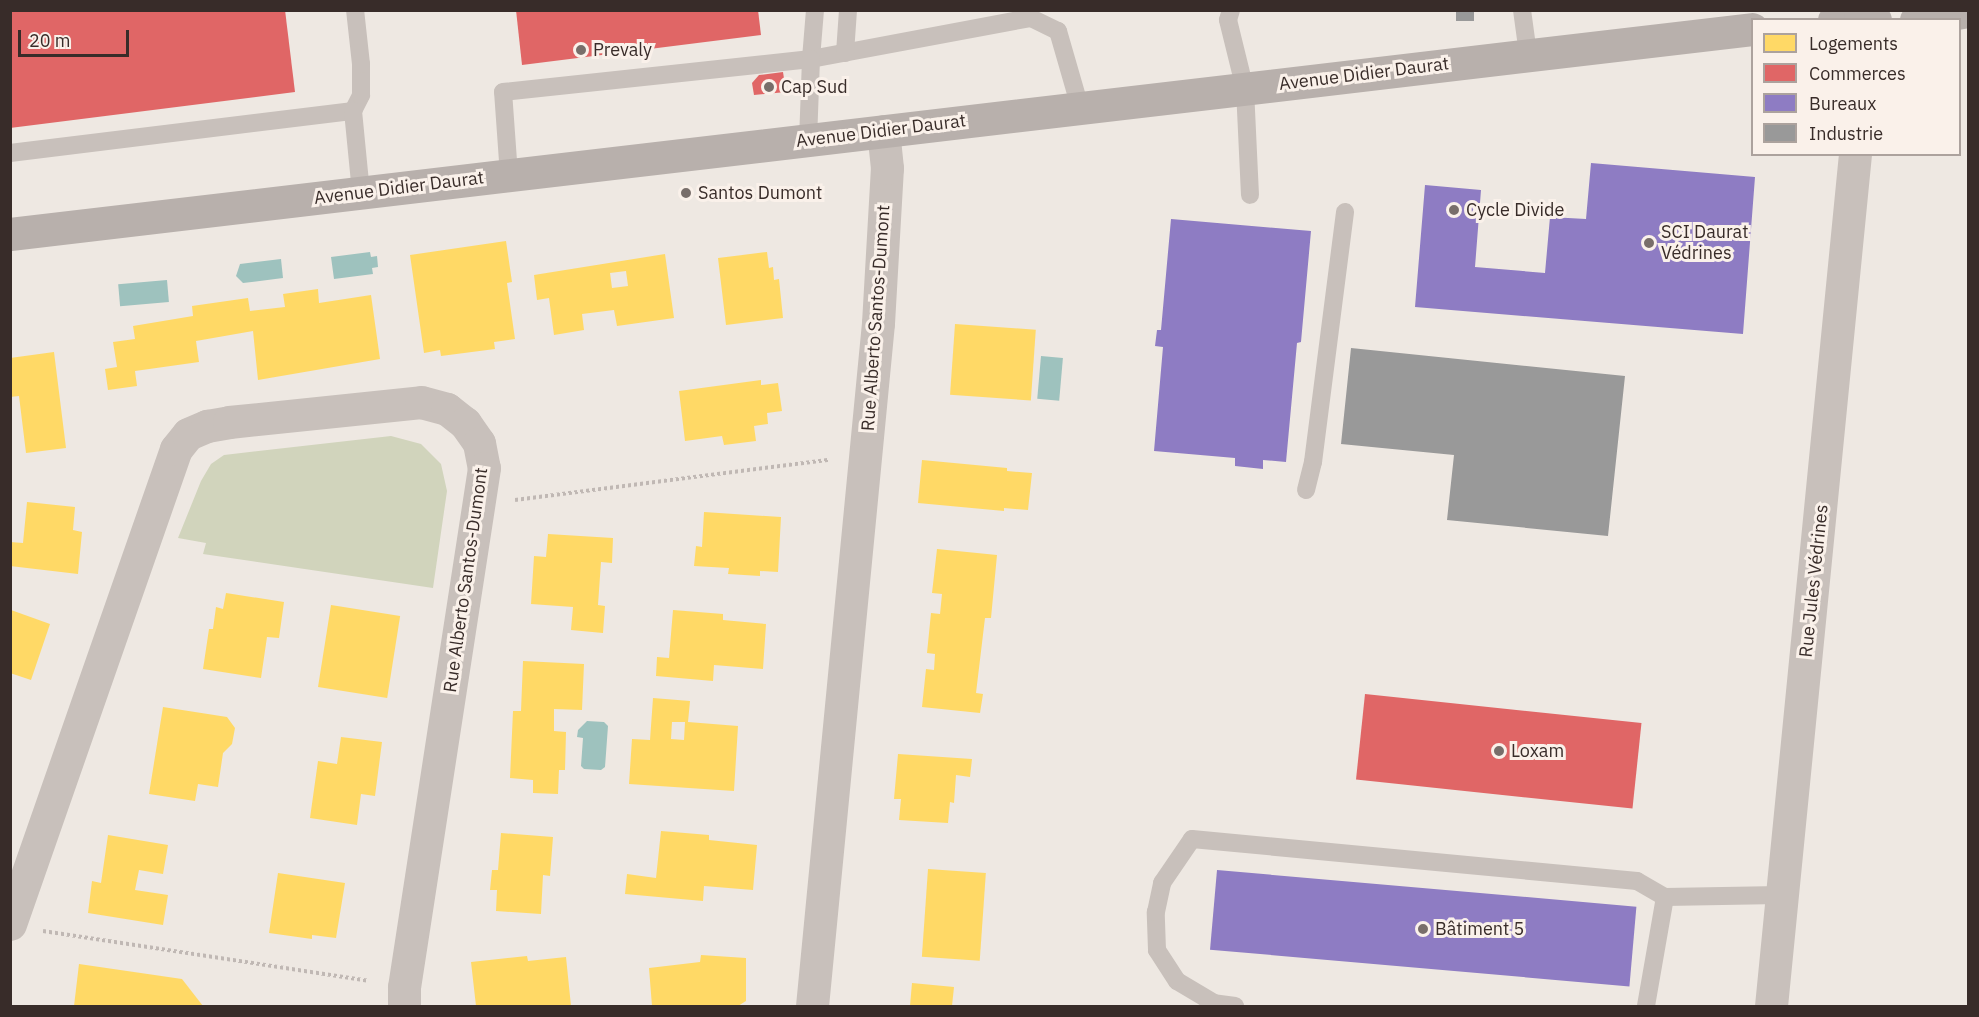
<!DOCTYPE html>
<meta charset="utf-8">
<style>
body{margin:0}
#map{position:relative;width:1979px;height:1017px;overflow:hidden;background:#eee8e2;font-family:"IBM Plex Sans",sans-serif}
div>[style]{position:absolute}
.green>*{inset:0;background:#d1d4bc}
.water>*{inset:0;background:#9ec2be;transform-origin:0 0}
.homes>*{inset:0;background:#ffd966;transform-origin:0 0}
.shops>*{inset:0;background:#e06666;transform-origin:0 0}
.offices>*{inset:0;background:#8e7cc3;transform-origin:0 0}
.industry>*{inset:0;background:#999;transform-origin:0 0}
.path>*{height:4px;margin-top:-2px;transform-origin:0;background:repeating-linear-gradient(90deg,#c0b8b4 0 3px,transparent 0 6px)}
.service>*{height:18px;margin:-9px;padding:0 9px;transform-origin:9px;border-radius:9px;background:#c8c0bb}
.minor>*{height:33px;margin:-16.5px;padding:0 16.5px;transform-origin:16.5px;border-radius:16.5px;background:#c8c0bb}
.tertiary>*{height:33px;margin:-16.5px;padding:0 16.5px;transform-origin:16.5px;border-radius:16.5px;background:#c8c0bb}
.secondary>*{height:33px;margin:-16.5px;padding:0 16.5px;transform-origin:16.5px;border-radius:16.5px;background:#b8b0ac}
.dots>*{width:16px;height:16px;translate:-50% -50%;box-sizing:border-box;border:3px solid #faf1ea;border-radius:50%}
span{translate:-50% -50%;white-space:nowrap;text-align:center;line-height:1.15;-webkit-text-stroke:6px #faf1ea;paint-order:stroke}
.poi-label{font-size:18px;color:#382c29}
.left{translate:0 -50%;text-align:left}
.street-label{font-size:18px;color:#382c29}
.frame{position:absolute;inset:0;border:12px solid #382c29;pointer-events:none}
.legend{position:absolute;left:1751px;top:18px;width:210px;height:138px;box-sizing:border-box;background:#faf1ea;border:2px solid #aca29d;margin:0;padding:8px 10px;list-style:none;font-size:18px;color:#382c29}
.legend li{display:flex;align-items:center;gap:12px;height:30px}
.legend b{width:30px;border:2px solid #aca29d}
.scale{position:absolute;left:18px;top:30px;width:111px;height:27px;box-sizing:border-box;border:3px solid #382c29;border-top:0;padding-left:8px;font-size:18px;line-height:21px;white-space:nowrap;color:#382c29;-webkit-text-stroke:4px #faf1ea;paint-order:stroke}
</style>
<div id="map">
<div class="green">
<div style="clip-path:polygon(391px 436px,421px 444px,441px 464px,447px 491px,433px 588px,203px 554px,206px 543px,178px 538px,201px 481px,211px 464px,224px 455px)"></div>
</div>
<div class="water">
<div style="clip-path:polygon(370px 252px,371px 257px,377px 256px,378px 267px,372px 268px,373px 274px,334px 279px,331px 257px)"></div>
<div style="clip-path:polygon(281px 259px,283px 278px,243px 283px,236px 276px,240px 264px)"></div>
<div style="left:167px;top:280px;width:22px;height:49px;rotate:85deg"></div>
<div style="left:1041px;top:356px;width:22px;height:43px;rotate:5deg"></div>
<div style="clip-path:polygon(587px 721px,604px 722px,608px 726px,605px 767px,601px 770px,584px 769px,581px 766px,583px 738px,577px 737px,578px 730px)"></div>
</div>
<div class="homes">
<div style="clip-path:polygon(506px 241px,512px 282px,507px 283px,515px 339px,494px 342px,495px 349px,441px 356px,440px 350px,424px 353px,410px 255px)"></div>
<div style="clip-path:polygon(767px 252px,769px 268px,773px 267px,774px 280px,779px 279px,783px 318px,726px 325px,718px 258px)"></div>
<div style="clip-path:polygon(evenodd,665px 254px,674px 318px,617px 326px,614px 310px,582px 314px,584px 330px,554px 335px,549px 298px,537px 300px,534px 275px,665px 254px,626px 271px,628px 286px,612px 288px,610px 273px,626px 271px)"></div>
<div style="clip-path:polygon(318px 289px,319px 303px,371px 295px,380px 359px,258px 380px,253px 331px,196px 341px,199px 362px,135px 371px,137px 386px,108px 390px,105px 369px,117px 367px,113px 342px,135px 339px,133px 326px,193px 316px,192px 306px,248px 298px,250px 311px,285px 307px,283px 294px)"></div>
<div style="left:955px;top:324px;width:81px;height:71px;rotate:4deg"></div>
<div style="clip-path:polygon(54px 352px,66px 448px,26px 453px,19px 396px,10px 397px,10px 358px)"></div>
<div style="clip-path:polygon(761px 380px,761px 385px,778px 383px,782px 411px,767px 413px,768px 424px,754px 426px,756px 441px,724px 445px,722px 436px,685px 441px,679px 391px)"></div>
<div style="clip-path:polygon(922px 460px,1007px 468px,1007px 471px,1032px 473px,1028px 510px,1004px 508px,1004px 511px,918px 503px)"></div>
<div style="clip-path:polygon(27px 502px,75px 507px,73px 530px,82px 532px,78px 574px,10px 566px,10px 542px,23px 543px)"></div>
<div style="clip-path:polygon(704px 512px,781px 517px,778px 572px,760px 571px,760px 576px,728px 574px,729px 568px,694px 566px,696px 546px,702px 547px)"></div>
<div style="clip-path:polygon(548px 534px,613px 538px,612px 563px,601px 562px,598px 605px,605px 606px,603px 633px,571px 630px,573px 607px,531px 604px,534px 556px,546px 557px)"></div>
<div style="clip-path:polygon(937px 549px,997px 555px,991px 618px,985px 618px,976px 693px,983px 694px,980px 713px,922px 707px,926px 669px,934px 670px,935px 654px,927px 653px,931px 613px,940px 614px,942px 594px,932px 593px)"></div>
<div style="clip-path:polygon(226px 593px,284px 602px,279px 638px,267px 637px,261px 678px,203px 669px,209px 629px,213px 629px,216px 607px,223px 609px)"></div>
<div style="left:331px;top:605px;width:70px;height:83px;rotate:9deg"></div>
<div style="clip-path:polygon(11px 610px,50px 624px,31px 680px,10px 673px)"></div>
<div style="clip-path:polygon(673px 610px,723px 614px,723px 620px,766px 624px,763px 669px,714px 665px,713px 681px,656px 676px,657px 657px,669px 658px)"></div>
<div style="clip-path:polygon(523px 661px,584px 664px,582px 710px,554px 709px,554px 731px,566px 732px,565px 770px,559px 770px,558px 794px,533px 793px,533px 780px,510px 778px,513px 711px,521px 711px)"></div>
<div style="clip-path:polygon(evenodd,653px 698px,690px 701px,688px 722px,738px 726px,734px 791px,629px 784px,632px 739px,650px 740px,653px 698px,672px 722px,685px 722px,684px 740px,671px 739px,672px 722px)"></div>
<div style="clip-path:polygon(163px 707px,227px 717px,235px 728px,232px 744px,223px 753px,218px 787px,198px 784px,195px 801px,149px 794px)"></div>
<div style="clip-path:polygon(341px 737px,382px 742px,375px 796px,361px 794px,357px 825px,310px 818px,318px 761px,337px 764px)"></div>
<div style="clip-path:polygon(898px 754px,972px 759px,970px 777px,956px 775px,954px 803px,950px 802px,948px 823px,899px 820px,901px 799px,894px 799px)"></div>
<div style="clip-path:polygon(661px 831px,709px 835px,709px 840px,757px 845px,753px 890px,704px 886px,703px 901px,625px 894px,627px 874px,656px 878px)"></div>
<div style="clip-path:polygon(501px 833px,553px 837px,550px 876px,543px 875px,541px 914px,496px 911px,497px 890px,490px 890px,492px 870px,498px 870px)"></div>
<div style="clip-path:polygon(108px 835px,168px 845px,163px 874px,139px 870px,135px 890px,168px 895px,163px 925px,88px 913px,92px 881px,101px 883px)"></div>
<div style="left:928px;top:869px;width:58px;height:88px;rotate:4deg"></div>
<div style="clip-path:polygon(278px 873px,345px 883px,336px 938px,312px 935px,312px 939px,269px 933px)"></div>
<div style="clip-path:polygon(701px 955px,746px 958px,746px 1001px,738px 1006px,652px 1006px,649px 968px,700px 962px)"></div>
<div style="clip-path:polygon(527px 956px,528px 961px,566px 957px,571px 1006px,476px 1006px,471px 962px)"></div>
<div style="clip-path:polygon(79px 964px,182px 979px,203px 1006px,74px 1006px)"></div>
<div style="clip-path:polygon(912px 983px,954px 987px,952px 1006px,910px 1006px)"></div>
</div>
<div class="shops">
<div style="clip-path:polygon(10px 10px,285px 10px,295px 92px,10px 128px)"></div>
<div style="clip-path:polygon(516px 10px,758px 10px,761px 35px,522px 65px)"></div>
<div style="clip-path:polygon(783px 72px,786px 92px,754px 95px,752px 83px,759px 75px)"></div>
<div style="left:1365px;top:694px;width:278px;height:86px;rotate:6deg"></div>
</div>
<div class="offices">
<div style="clip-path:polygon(1591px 163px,1755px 177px,1743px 334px,1415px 307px,1425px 185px,1481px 190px,1475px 267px,1545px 273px,1550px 217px,1586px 219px)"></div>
<div style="clip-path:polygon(1171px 219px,1311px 231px,1301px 342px,1297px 343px,1286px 462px,1263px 460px,1263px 469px,1235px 466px,1235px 458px,1154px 451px,1163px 347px,1155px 346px,1157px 330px,1161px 330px)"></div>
<div style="left:1217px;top:870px;width:421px;height:80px;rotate:5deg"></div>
</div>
<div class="industry">
<div style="left:1456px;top:10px;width:18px;height:11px"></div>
<div style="clip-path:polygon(1351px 348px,1625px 376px,1608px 536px,1447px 520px,1454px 455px,1341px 444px)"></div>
</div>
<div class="path">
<div style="left:515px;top:500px;width:317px;rotate:-7.3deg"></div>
<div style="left:43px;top:931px;width:329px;rotate:8.7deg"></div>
</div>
<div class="service">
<div style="left:815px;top:10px;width:49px;rotate:94.7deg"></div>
<div style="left:811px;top:59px;width:224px;rotate:-10.6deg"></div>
<div style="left:1031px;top:18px;width:30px;rotate:26deg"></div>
<div style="left:1058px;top:31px;width:79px;rotate:73.9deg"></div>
<div style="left:1231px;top:10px;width:10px;rotate:107deg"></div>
<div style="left:1228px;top:20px;width:71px;rotate:76.2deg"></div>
<div style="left:1245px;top:89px;width:106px;rotate:87.3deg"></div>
<div style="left:1522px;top:10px;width:44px;rotate:82.2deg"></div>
<div style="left:845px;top:53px;width:43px;rotate:-86deg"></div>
<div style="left:353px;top:111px;width:18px;rotate:-63deg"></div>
<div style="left:361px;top:95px;width:31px;rotate:-90deg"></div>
<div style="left:361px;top:64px;width:54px;rotate:-96.3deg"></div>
<div style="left:10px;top:153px;width:346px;rotate:-7deg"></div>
<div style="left:353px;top:111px;width:81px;rotate:84.4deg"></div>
<div style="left:509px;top:175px;width:83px;rotate:-94.1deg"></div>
<div style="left:503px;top:92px;width:310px;rotate:-6.1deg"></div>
<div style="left:811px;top:59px;width:81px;rotate:92.1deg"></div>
<div style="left:1306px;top:490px;width:29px;rotate:-76deg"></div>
<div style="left:1313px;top:462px;width:252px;rotate:-82.7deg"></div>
<div style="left:1665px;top:897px;width:117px;rotate:-1deg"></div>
<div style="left:1235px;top:1006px;width:21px;rotate:-172deg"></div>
<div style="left:1214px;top:1003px;width:43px;rotate:-149.3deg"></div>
<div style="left:1177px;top:981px;width:37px;rotate:-123deg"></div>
<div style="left:1157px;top:950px;width:38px;rotate:-92deg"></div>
<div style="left:1156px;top:912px;width:30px;rotate:-78deg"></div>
<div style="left:1162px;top:883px;width:53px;rotate:-55.7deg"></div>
<div style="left:1192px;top:839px;width:447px;rotate:5.4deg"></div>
<div style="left:1637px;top:881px;width:32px;rotate:30deg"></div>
<div style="left:1665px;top:897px;width:111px;rotate:99.9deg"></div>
</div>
<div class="minor">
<div style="left:10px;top:924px;width:503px;rotate:-70.74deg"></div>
<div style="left:176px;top:449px;width:19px;rotate:-51deg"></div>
<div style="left:188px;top:434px;width:21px;rotate:-23deg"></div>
<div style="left:207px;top:426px;width:22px;rotate:-10deg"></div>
<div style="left:229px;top:422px;width:193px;rotate:-5.9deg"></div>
<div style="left:421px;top:402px;width:27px;rotate:15deg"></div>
<div style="left:447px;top:409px;width:23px;rotate:38deg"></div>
<div style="left:465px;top:423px;width:24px;rotate:55deg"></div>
<div style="left:479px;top:443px;width:25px;rotate:79deg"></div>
<div style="left:484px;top:468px;width:525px;rotate:98.76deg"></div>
<div style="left:404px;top:987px;width:19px;rotate:90deg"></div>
<div style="left:812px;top:1006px;width:686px;rotate:-84.48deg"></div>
<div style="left:878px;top:323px;width:155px;rotate:-86.7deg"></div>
<div style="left:887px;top:168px;width:37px;rotate:-96deg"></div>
</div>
<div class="tertiary">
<div style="left:1771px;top:1006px;width:856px;rotate:-84.37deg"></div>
</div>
<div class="secondary">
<div style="left:1834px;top:20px;width:12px;rotate:-35deg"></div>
<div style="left:1844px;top:13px;width:16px;rotate:-4deg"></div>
<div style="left:1860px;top:12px;width:17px;rotate:28deg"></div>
<div style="left:1916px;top:20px;width:53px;rotate:-9.8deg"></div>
<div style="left:10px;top:234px;width:1754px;rotate:-6.71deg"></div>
</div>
<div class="dots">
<div style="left:581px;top:50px;background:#786e6a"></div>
<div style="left:769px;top:87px;background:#786e6a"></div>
<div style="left:686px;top:193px;background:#786e6a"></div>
<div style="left:1454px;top:210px;background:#786e6a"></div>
<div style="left:1649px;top:243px;background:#786e6a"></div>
<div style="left:1499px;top:751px;background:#786e6a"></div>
<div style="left:1423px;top:929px;background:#786e6a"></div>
</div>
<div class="poi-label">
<span class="left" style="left:593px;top:50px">Prevaly</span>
<span class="left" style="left:781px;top:87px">Cap Sud</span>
<span class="left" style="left:698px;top:193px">Santos Dumont</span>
<span class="left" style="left:1466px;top:210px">Cycle Divide</span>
<span class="left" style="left:1661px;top:243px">SCI Daurat<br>Védrines</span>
<span class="left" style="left:1511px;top:751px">Loxam</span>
<span class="left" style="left:1435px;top:929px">Bâtiment 5</span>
</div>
<div class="street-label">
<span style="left:1364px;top:74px;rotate:-7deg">Avenue Didier Daurat</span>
<span style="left:881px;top:131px;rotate:-7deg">Avenue Didier Daurat</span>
<span style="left:399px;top:188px;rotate:-7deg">Avenue Didier Daurat</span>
<span style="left:876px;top:318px;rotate:-86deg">Rue Alberto Santos-Dumont</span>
<span style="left:466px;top:580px;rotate:-82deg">Rue Alberto Santos-Dumont</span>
<span style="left:1814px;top:581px;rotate:-84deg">Rue Jules Védrines</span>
</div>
<div class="frame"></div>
<ul class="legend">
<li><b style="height:16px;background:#ffd966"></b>Logements</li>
<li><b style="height:16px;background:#e06666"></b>Commerces</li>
<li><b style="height:16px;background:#8e7cc3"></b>Bureaux</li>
<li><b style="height:16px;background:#999"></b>Industrie</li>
</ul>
<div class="scale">20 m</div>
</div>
